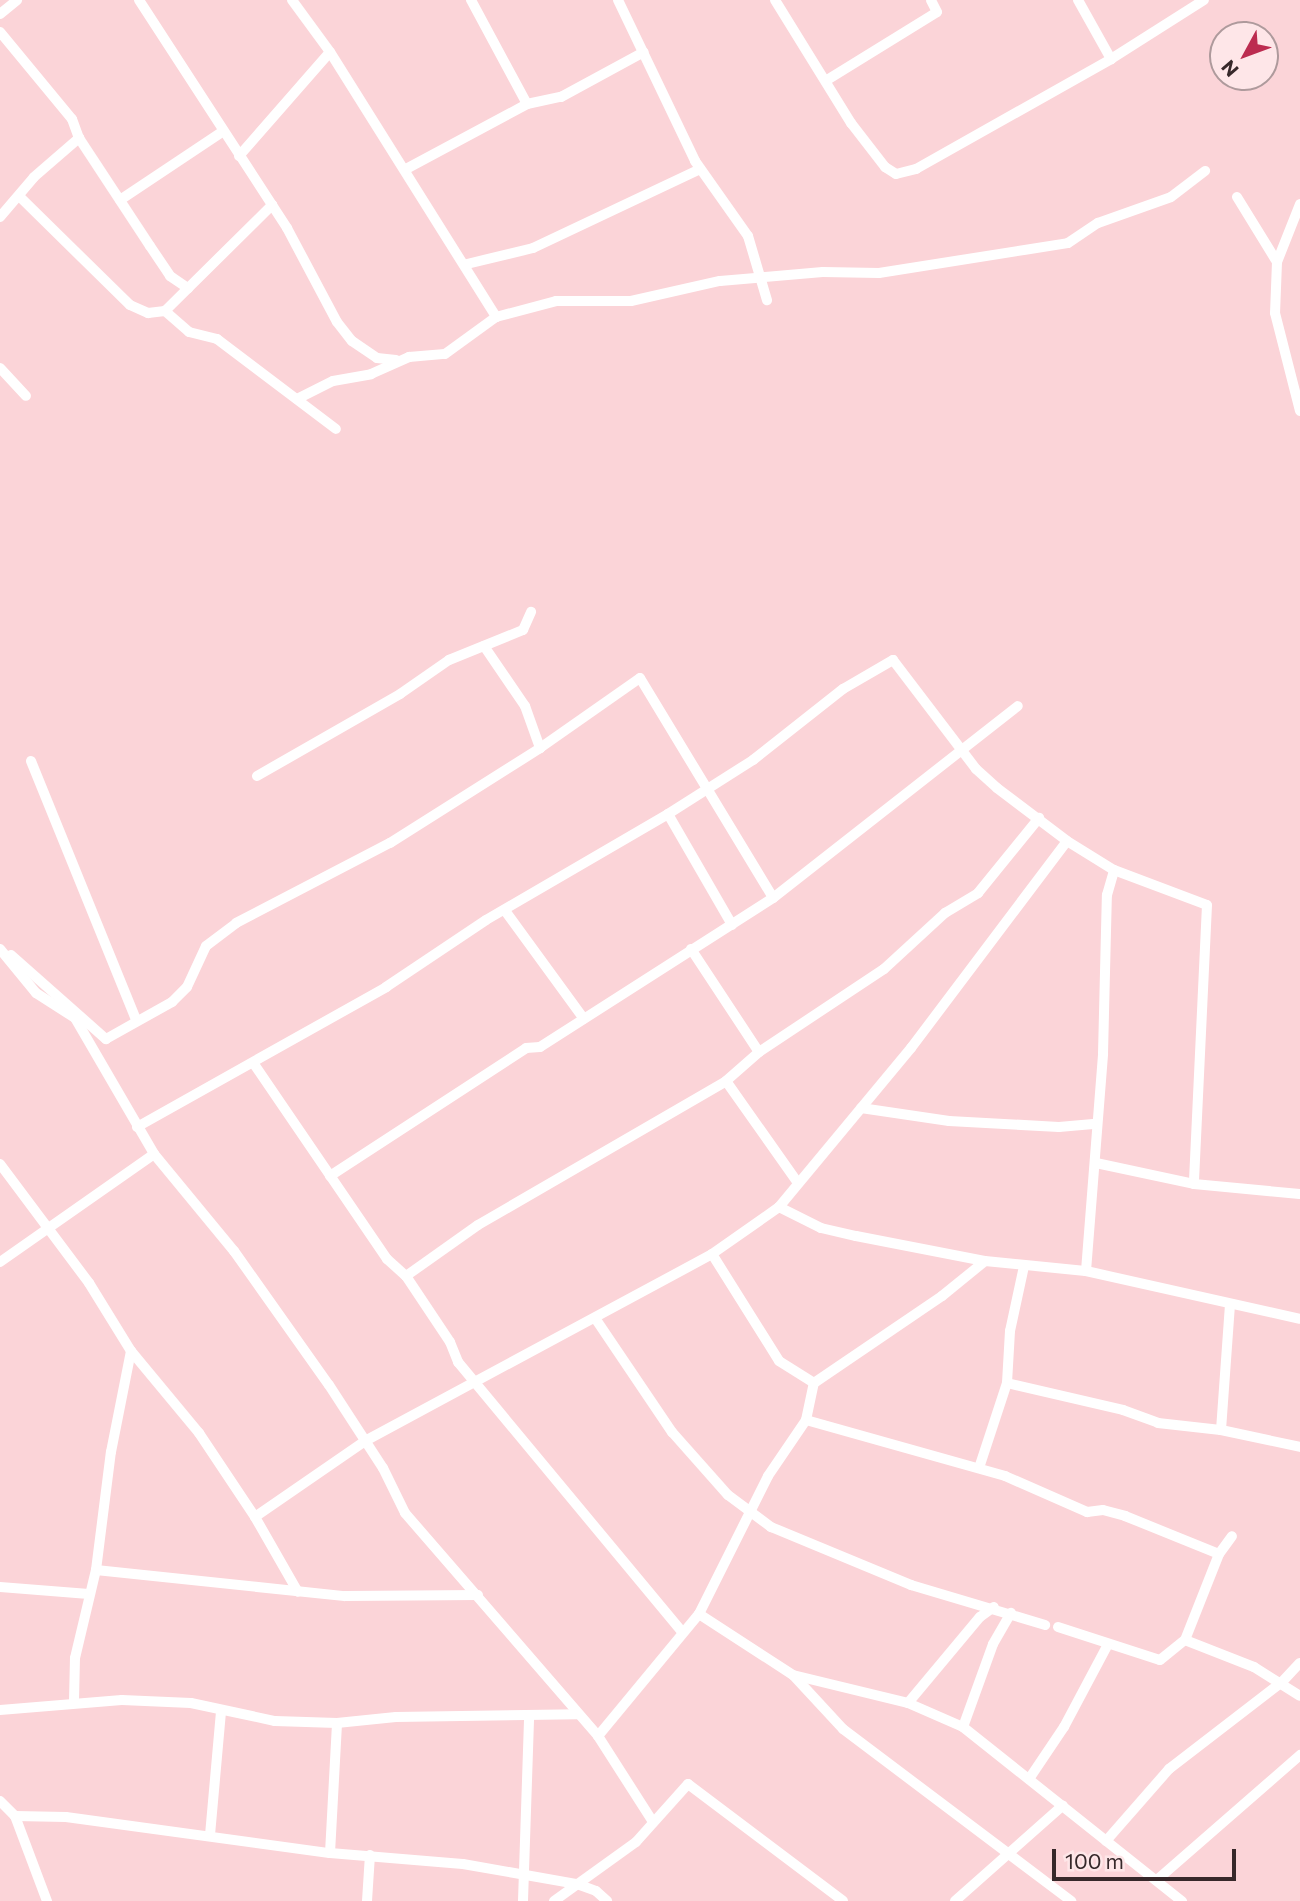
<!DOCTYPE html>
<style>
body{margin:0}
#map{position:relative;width:1300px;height:1901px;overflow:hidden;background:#fbd4d8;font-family:Commissioner,sans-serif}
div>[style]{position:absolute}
.minor>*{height:10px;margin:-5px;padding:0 5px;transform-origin:5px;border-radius:5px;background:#fff}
span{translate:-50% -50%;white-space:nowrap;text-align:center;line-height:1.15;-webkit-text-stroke:7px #fee6e8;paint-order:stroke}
.north{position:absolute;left:1209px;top:21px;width:70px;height:70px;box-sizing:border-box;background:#fee6e8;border:2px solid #ae9a9c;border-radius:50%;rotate:229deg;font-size:19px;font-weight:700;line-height:28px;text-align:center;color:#37282a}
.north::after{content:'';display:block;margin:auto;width:24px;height:32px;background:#bc2c50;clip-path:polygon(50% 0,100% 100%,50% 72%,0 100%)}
.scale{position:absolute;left:1052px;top:1849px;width:184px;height:32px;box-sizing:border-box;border:4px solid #37282a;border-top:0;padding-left:9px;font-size:21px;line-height:24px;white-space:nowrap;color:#37282a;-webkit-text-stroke:5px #fee6e8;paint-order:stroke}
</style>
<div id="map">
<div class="minor">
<div style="left:139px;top:0;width:272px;rotate:57deg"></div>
<div style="left:287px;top:228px;width:106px;rotate:62deg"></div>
<div style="left:337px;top:322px;width:24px;rotate:52deg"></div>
<div style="left:352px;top:341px;width:30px;rotate:34deg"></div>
<div style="left:377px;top:358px;width:19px;rotate:6deg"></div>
<div style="left:292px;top:0;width:64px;rotate:53.8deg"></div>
<div style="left:330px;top:52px;width:313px;rotate:57.9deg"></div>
<div style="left:471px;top:0;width:118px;rotate:61.7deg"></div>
<div style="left:618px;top:0;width:178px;rotate:64.4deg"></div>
<div style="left:695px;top:161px;width:92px;rotate:54.8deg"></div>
<div style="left:748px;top:236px;width:67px;rotate:73.5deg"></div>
<div style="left:775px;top:0;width:145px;rotate:58.3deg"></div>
<div style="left:851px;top:123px;width:56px;rotate:52.3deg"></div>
<div style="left:885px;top:167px;width:13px;rotate:32deg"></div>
<div style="left:896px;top:174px;width:21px;rotate:-14deg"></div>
<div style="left:916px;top:169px;width:224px;rotate:-29.4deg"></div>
<div style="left:1111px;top:59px;width:110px;rotate:-32.4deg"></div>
<div style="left:1078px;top:0;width:68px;rotate:60.8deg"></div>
<div style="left:0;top:14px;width:22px;rotate:-39deg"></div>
<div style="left:0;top:32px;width:113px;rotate:50.4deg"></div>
<div style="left:72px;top:119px;width:20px;rotate:70deg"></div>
<div style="left:79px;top:138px;width:129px;rotate:56.7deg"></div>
<div style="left:150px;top:246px;width:36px;rotate:56deg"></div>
<div style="left:170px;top:276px;width:22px;rotate:34deg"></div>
<div style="left:827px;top:80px;width:129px;rotate:-31.7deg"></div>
<div style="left:937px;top:12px;width:13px;rotate:-117deg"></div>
<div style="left:239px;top:156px;width:138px;rotate:-48.8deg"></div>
<div style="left:406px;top:169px;width:137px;rotate:-28.2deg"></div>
<div style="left:527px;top:104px;width:35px;rotate:-12deg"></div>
<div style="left:561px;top:97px;width:94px;rotate:-28.5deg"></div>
<div style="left:20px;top:197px;width:154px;rotate:44.5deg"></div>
<div style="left:130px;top:305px;width:20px;rotate:24deg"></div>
<div style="left:148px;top:313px;width:17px;rotate:-7deg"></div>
<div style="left:165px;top:311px;width:32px;rotate:41deg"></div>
<div style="left:189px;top:332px;width:29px;rotate:14deg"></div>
<div style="left:217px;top:339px;width:149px;rotate:37.1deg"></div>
<div style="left:1237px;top:197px;width:76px;rotate:58.4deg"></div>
<div style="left:120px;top:200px;width:123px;rotate:-33.7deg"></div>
<div style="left:1300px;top:204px;width:62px;rotate:111.6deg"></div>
<div style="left:1277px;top:262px;width:51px;rotate:92.2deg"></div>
<div style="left:1275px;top:313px;width:101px;rotate:75.7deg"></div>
<div style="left:0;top:217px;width:52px;rotate:-49.6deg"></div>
<div style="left:34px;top:177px;width:60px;rotate:-40.9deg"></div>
<div style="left:467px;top:264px;width:68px;rotate:-13.6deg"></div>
<div style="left:533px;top:248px;width:185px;rotate:-25.3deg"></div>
<div style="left:165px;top:311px;width:151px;rotate:-44.7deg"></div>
<div style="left:0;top:368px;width:38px;rotate:47deg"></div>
<div style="left:297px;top:399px;width:40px;rotate:-26.6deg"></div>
<div style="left:333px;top:381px;width:39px;rotate:-10deg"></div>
<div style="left:371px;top:374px;width:42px;rotate:-24.1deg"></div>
<div style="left:409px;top:357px;width:36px;rotate:-5deg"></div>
<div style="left:445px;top:354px;width:63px;rotate:-36deg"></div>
<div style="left:496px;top:317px;width:62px;rotate:-14.9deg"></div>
<div style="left:556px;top:301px;width:75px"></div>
<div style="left:631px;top:301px;width:91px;rotate:-12.7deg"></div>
<div style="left:720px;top:281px;width:103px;rotate:-5deg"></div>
<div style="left:823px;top:272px;width:56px;rotate:1deg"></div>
<div style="left:879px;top:273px;width:191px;rotate:-9deg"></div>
<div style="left:1068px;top:243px;width:36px;rotate:-34deg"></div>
<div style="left:1098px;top:223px;width:77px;rotate:-19.6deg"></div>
<div style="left:1171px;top:197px;width:43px;rotate:-37.4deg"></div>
<div style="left:484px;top:646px;width:73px;rotate:55.7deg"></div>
<div style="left:525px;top:706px;width:45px;rotate:70.3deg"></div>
<div style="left:31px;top:761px;width:279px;rotate:67.9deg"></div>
<div style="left:257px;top:776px;width:165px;rotate:-29.8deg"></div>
<div style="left:400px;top:694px;width:60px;rotate:-34.8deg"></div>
<div style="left:449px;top:660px;width:80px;rotate:-22.1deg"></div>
<div style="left:523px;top:630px;width:20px;rotate:-66deg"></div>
<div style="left:668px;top:814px;width:128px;rotate:60deg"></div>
<div style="left:506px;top:912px;width:132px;rotate:53.9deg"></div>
<div style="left:0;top:949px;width:57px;rotate:50.7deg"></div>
<div style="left:36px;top:993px;width:46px;rotate:32.7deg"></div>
<div style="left:75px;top:1018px;width:157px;rotate:59.8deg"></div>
<div style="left:154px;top:1154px;width:126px;rotate:50.5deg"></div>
<div style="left:234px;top:1251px;width:164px;rotate:54.7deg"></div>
<div style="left:329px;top:1385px;width:99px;rotate:57deg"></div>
<div style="left:383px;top:1468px;width:50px;rotate:63.9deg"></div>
<div style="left:405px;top:1513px;width:295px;rotate:49.1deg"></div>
<div style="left:598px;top:1736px;width:102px;rotate:57.4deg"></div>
<div style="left:691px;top:949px;width:123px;rotate:56.6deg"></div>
<div style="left:11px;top:955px;width:127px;rotate:41.5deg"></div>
<div style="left:106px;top:1039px;width:76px;rotate:-29.3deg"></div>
<div style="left:172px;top:1002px;width:21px;rotate:-45deg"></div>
<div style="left:187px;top:987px;width:45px;rotate:-65.1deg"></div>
<div style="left:206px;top:946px;width:38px;rotate:-37deg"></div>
<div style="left:236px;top:923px;width:174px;rotate:-27.5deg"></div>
<div style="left:390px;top:843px;width:178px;rotate:-32.3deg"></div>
<div style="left:540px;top:748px;width:122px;rotate:-35deg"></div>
<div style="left:640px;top:678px;width:257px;rotate:58.8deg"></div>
<div style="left:254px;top:1064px;width:236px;rotate:55.7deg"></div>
<div style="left:387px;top:1259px;width:25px;rotate:42deg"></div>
<div style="left:406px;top:1276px;width:79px;rotate:56.3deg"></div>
<div style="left:450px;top:1342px;width:22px;rotate:68deg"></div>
<div style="left:458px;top:1362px;width:351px;rotate:50.3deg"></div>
<div style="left:726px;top:1081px;width:125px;rotate:54.8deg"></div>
<div style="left:861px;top:1108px;width:89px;rotate:8.4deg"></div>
<div style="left:949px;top:1121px;width:110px;rotate:3.1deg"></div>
<div style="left:1059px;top:1127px;width:37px;rotate:-5deg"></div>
<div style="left:137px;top:1127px;width:286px;rotate:-29.3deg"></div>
<div style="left:386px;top:987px;width:120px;rotate:-33.8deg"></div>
<div style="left:486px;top:920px;width:211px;rotate:-30.2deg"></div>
<div style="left:668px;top:814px;width:101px;rotate:-32.4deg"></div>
<div style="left:753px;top:760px;width:115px;rotate:-38.3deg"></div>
<div style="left:843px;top:689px;width:58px;rotate:-30.1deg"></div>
<div style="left:893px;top:660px;width:137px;rotate:52.7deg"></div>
<div style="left:976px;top:769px;width:28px;rotate:42deg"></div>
<div style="left:997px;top:788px;width:88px;rotate:37.1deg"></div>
<div style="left:1067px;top:841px;width:55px;rotate:31.7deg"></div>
<div style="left:1114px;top:870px;width:99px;rotate:20.6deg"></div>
<div style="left:1207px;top:905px;width:279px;rotate:92.7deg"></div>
<div style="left:1096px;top:1163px;width:100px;rotate:12.1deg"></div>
<div style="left:1194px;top:1184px;width:106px;rotate:5.4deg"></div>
<div style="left:0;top:1164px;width:149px;rotate:53.2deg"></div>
<div style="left:89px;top:1283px;width:80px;rotate:58.3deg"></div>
<div style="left:131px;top:1351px;width:107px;rotate:50.3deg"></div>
<div style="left:199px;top:1433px;width:101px;rotate:56.3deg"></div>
<div style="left:255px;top:1517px;width:86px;rotate:60.2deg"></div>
<div style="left:330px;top:1176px;width:234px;rotate:-33.1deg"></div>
<div style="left:526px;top:1048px;width:14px;rotate:-4deg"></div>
<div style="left:540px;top:1047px;width:277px;rotate:-32.6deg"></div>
<div style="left:773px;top:898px;width:311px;rotate:-38.1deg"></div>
<div style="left:779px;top:1207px;width:47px;rotate:26.6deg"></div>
<div style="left:821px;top:1228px;width:36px;rotate:13deg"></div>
<div style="left:856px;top:1236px;width:131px;rotate:11deg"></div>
<div style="left:985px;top:1261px;width:101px;rotate:5.7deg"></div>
<div style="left:1086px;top:1271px;width:219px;rotate:12.6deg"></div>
<div style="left:712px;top:1254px;width:126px;rotate:57.9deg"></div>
<div style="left:779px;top:1361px;width:41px;rotate:32.2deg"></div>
<div style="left:0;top:1262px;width:188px;rotate:-35deg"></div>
<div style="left:1086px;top:1271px;width:218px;rotate:-85.5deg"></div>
<div style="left:1103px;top:1054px;width:159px;rotate:-88.6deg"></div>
<div style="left:1107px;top:895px;width:26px;rotate:-74deg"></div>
<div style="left:406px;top:1276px;width:88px;rotate:-35.3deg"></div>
<div style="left:478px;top:1225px;width:287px;rotate:-30.1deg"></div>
<div style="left:726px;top:1081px;width:44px;rotate:-41.3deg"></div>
<div style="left:759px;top:1052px;width:150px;rotate:-33.6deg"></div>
<div style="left:884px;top:969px;width:83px;rotate:-42.6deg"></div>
<div style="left:945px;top:913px;width:39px;rotate:-31deg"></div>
<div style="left:978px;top:893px;width:97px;rotate:-50.9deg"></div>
<div style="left:595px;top:1318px;width:138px;rotate:56deg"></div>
<div style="left:672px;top:1432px;width:84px;rotate:48.4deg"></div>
<div style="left:728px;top:1495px;width:54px;rotate:36.7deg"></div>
<div style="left:771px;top:1527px;width:152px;rotate:22.5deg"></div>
<div style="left:911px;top:1585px;width:140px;rotate:16.6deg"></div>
<div style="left:1007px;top:1383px;width:119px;rotate:13.1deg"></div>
<div style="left:1123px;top:1410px;width:37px;rotate:20deg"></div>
<div style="left:1158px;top:1423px;width:63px;rotate:6.3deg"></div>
<div style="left:1221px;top:1430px;width:81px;rotate:12.1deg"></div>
<div style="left:806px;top:1420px;width:207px;rotate:15.7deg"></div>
<div style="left:1005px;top:1476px;width:90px;rotate:23.7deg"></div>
<div style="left:1087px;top:1512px;width:16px;rotate:-7deg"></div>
<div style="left:1103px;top:1510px;width:23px;rotate:15deg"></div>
<div style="left:1125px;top:1516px;width:101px;rotate:22deg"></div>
<div style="left:1221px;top:1430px;width:126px;rotate:-85.9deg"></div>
<div style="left:979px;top:1468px;width:89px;rotate:-71.8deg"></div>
<div style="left:1007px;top:1383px;width:52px;rotate:-86.7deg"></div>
<div style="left:1010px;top:1331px;width:66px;rotate:-77.8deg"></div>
<div style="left:255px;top:1517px;width:134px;rotate:-34.6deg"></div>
<div style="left:365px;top:1441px;width:394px;rotate:-28.3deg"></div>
<div style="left:712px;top:1254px;width:82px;rotate:-35deg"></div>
<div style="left:779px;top:1207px;width:207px;rotate:-50.3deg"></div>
<div style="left:911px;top:1048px;width:259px;rotate:-53deg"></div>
<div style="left:96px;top:1570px;width:250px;rotate:6deg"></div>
<div style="left:345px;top:1596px;width:133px;rotate:-0.4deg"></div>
<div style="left:0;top:1587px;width:89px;rotate:4.5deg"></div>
<div style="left:699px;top:1614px;width:112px;rotate:33deg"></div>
<div style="left:793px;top:1675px;width:118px;rotate:13.7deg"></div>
<div style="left:908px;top:1703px;width:60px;rotate:23.6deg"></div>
<div style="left:963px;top:1727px;width:280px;rotate:38.5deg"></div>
<div style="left:1058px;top:1627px;width:107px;rotate:17.9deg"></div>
<div style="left:1160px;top:1660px;width:32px;rotate:-39deg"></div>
<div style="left:1185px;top:1640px;width:74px;rotate:21.4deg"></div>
<div style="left:1254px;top:1667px;width:54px;rotate:32.2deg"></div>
<div style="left:1185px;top:1640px;width:92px;rotate:-68.4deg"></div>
<div style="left:1219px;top:1554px;width:22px;rotate:-54deg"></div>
<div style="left:794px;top:1676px;width:72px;rotate:47.2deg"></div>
<div style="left:843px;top:1729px;width:286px;rotate:37deg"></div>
<div style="left:74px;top:1701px;width:43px;rotate:-88.7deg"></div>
<div style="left:75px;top:1658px;width:90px;rotate:-76.6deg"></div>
<div style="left:96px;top:1570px;width:119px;rotate:-82.8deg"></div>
<div style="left:111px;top:1452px;width:103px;rotate:-78.8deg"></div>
<div style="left:908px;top:1703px;width:112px;rotate:-50.1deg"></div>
<div style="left:980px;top:1617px;width:17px;rotate:-36deg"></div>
<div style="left:0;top:1710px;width:122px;rotate:-4.7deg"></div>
<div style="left:122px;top:1700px;width:69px;rotate:2.5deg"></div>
<div style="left:191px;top:1703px;width:86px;rotate:12.1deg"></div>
<div style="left:275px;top:1721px;width:62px;rotate:1.8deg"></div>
<div style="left:337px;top:1723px;width:59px;rotate:-5.8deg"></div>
<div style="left:396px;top:1717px;width:181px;rotate:-0.9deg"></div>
<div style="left:963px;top:1727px;width:88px;rotate:-70.1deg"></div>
<div style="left:993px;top:1644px;width:36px;rotate:-60deg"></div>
<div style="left:598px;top:1736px;width:158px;rotate:-50.4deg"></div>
<div style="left:699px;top:1614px;width:154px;rotate:-63.4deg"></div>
<div style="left:768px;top:1476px;width:68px;rotate:-55.8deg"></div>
<div style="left:806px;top:1420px;width:38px;rotate:-78deg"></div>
<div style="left:814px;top:1383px;width:155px;rotate:-34.2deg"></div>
<div style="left:942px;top:1296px;width:55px;rotate:-39.1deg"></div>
<div style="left:1029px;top:1779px;width:63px;rotate:-56.1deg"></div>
<div style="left:1064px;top:1727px;width:92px;rotate:-62deg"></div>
<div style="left:0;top:1801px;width:21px;rotate:45deg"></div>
<div style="left:15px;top:1816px;width:91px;rotate:69.4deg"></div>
<div style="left:15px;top:1816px;width:51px;rotate:1.1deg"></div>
<div style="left:66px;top:1817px;width:266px;rotate:7.8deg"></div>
<div style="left:330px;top:1853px;width:133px;rotate:4.7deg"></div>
<div style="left:463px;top:1864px;width:116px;rotate:10deg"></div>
<div style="left:577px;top:1884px;width:20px;rotate:20deg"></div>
<div style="left:596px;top:1891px;width:15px;rotate:42deg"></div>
<div style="left:210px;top:1835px;width:123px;rotate:-84.9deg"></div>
<div style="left:1106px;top:1841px;width:96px;rotate:-48.8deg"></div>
<div style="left:1169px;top:1769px;width:143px;rotate:-37.6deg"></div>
<div style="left:1282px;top:1682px;width:26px;rotate:-47deg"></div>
<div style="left:330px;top:1853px;width:130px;rotate:-86.9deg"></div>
<div style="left:1158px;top:1879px;width:189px;rotate:-41.1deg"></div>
<div style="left:367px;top:1901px;width:46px;rotate:-86.3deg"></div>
<div style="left:523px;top:1901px;width:183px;rotate:-88.1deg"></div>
<div style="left:554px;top:1901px;width:101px;rotate:-35.7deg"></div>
<div style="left:636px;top:1842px;width:78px;rotate:-48.1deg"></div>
<div style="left:688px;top:1784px;width:194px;rotate:37deg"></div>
<div style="left:955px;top:1901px;width:144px;rotate:-41.6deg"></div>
</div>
<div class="north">N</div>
<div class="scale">100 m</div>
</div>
